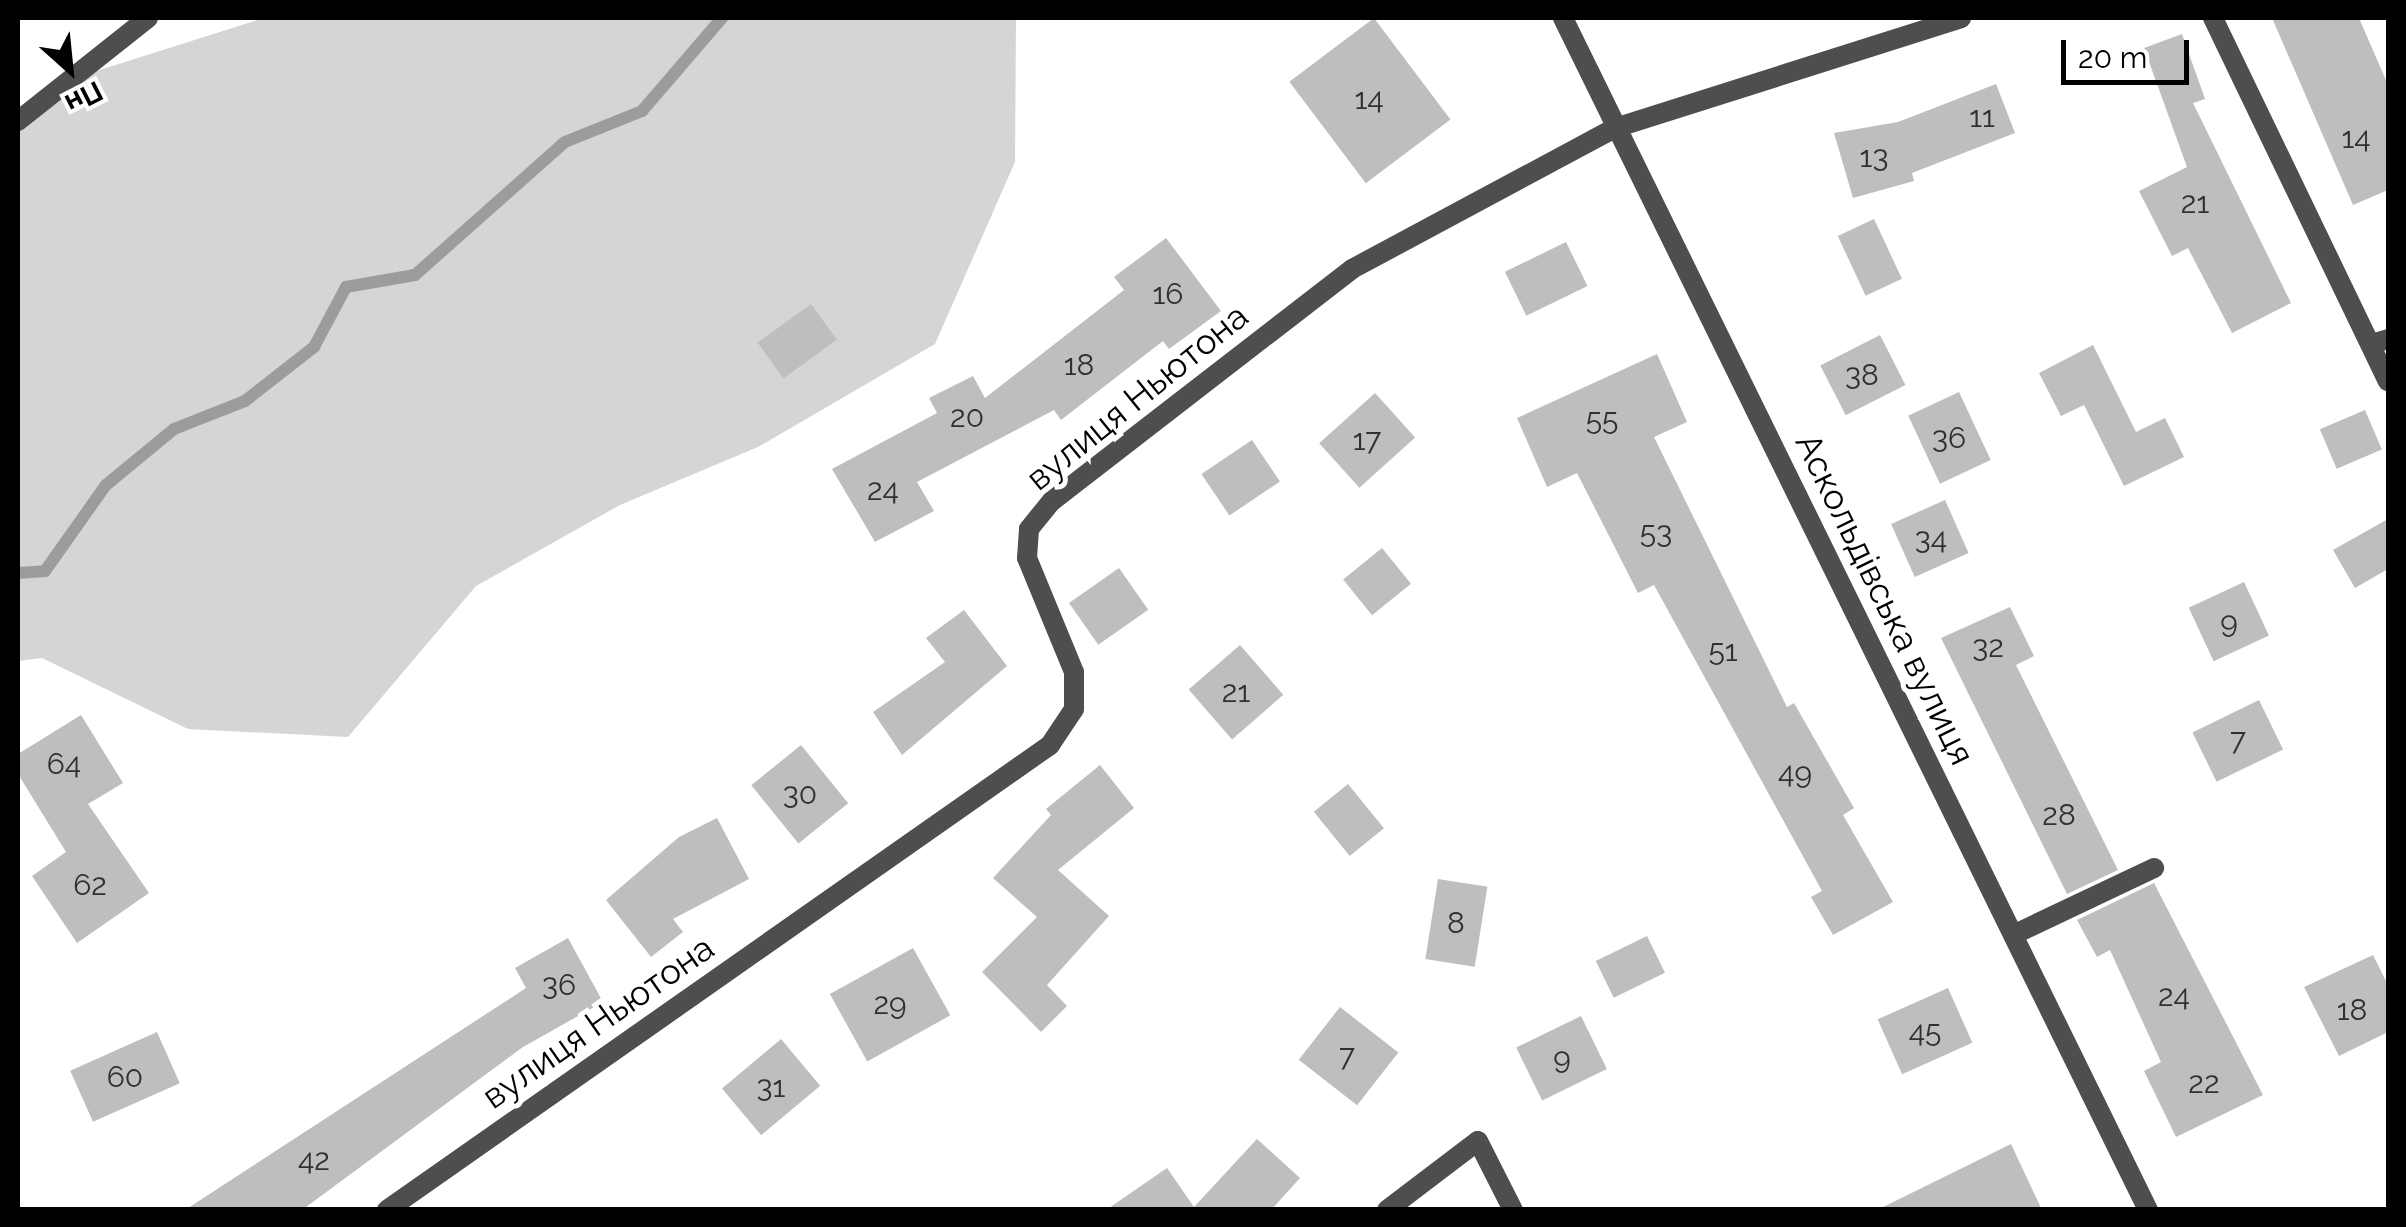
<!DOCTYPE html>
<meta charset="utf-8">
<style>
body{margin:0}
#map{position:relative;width:2406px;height:1227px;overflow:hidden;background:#fff;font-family:Raleway,sans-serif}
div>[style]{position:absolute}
.green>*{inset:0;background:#d5d5d5}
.stream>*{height:12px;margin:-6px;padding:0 6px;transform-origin:6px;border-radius:6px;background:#9c9c9c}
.building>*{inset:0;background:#bebebe;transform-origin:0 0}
.lane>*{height:20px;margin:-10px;padding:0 10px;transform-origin:10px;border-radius:10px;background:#4e4e4e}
.street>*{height:20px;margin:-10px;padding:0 10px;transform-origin:10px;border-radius:10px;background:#4e4e4e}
span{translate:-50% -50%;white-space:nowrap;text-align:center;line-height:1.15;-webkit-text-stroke:10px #fff;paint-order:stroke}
.number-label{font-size:30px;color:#303030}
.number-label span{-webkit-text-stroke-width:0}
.street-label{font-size:35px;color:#000}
.frame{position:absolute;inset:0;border:20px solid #000;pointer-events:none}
.north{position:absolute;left:20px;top:20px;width:100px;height:100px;-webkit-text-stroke:8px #fff;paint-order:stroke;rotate:153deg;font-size:28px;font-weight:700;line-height:40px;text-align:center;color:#000}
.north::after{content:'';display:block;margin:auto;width:35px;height:45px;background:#000;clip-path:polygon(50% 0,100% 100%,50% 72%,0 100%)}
.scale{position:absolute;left:2061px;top:40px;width:128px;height:45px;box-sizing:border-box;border:5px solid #000;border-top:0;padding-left:12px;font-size:30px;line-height:35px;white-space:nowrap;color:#000;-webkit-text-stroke:8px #fff;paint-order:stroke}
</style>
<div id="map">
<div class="green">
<div style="clip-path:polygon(264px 18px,1016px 18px,1015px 162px,935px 344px,758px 447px,620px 505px,476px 586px,348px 737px,188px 729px,42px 658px,18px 661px,18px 128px,65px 81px)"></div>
</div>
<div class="stream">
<div style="left:18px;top:573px;width:27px;rotate:-4deg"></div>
<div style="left:45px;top:571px;width:105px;rotate:-54.7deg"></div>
<div style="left:106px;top:485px;width:88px;rotate:-39.5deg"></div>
<div style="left:174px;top:429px;width:76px;rotate:-21.5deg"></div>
<div style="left:245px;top:401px;width:88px;rotate:-38deg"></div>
<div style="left:314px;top:347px;width:68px;rotate:-61.9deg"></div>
<div style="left:346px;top:287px;width:70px;rotate:-9.9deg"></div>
<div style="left:415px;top:275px;width:200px;rotate:-41.6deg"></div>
<div style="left:565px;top:142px;width:83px;rotate:-21.9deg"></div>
<div style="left:642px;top:111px;width:123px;rotate:-49.3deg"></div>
</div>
<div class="building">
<div style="left:1374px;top:18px;width:127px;height:106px;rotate:53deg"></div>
<div style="clip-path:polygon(2272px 18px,2359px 18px,2388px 85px,2388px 190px,2353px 205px)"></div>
<div style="clip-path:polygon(2182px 34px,2205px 99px,2193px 103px,2291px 303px,2232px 333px,2188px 248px,2172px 256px,2139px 191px,2187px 167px,2144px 48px)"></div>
<div style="clip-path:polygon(1996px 84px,2015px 133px,1912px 173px,1914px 181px,1853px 198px,1834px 133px,1898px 122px)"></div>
<div style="left:1874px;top:219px;width:66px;height:40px;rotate:65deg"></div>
<div style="clip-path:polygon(1166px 238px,1221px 311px,1169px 349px,1163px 341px,1061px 420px,1054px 410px,917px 482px,934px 511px,875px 542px,832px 469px,937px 413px,929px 398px,973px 376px,985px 398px,1124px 290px,1114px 277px)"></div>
<div style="left:1566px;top:242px;width:49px;height:68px;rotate:64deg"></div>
<div style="left:811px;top:304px;width:44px;height:66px;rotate:54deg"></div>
<div style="left:1880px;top:335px;width:56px;height:67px;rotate:63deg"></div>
<div style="clip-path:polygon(2093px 345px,2136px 432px,2165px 418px,2184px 457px,2124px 486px,2084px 405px,2061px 416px,2039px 373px)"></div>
<div style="clip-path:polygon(1657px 354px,1687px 422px,1654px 437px,1787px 707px,1794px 703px,1854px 808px,1843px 815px,1893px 902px,1833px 935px,1811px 897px,1822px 891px,1654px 585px,1638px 593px,1577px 473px,1547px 487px,1517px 418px)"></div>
<div style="left:1959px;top:392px;width:75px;height:56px;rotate:65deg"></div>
<div style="left:1375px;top:393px;width:60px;height:75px;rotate:48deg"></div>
<div style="left:2365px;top:410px;width:43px;height:49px;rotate:67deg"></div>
<div style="left:1252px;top:440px;width:50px;height:61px;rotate:56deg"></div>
<div style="left:1945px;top:500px;width:58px;height:59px;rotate:66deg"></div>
<div style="clip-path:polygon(2388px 519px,2388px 569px,2355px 588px,2333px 550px)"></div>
<div style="left:1382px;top:548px;width:46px;height:50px;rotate:51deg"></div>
<div style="left:1119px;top:568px;width:51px;height:61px;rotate:55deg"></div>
<div style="left:2244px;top:582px;width:59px;height:61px;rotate:65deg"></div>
<div style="clip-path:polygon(2010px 607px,2034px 656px,2016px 665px,2118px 870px,2067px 894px,1941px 638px)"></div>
<div style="clip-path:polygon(964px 610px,1007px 666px,902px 755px,873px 712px,945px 662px,926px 638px)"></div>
<div style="left:1240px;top:645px;width:66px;height:68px;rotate:49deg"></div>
<div style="left:2259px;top:700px;width:55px;height:74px;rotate:64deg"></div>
<div style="clip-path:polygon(81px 715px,123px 783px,88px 804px,149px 893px,77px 943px,32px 876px,66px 852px,18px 774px,18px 754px)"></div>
<div style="left:801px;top:745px;width:75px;height:64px;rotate:51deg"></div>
<div style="clip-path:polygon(1100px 765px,1134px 808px,1058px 870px,1109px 916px,1047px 985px,1067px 1006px,1041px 1032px,982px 972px,1037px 917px,993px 878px,1051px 815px,1046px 809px)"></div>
<div style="left:1348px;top:784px;width:57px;height:44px;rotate:51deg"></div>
<div style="clip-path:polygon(717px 818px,749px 879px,673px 919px,683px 932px,651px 957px,606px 900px,679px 837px)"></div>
<div style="left:1438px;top:879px;width:50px;height:81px;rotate:9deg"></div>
<div style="clip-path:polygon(2154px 883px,2263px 1095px,2176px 1137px,2144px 1071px,2161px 1062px,2110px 950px,2097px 957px,2077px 920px)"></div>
<div style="left:1647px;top:936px;width:41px;height:57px;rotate:64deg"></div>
<div style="clip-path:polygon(568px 938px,603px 1002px,523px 1047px,302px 1210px,185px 1210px,526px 988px,515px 968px)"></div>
<div style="left:913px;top:948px;width:77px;height:95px;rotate:61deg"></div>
<div style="clip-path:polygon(2373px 955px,2388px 985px,2388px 1032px,2339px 1056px,2304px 987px)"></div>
<div style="left:1948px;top:988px;width:60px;height:77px;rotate:66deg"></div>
<div style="left:1340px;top:1007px;width:74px;height:67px;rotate:38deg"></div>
<div style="left:1581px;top:1016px;width:59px;height:72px;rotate:64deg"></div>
<div style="left:157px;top:1032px;width:56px;height:95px;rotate:66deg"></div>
<div style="left:781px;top:1039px;width:61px;height:77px;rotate:50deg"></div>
<div style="clip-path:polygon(1257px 1139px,1300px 1178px,1271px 1210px,1106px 1210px,1167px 1168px,1194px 1207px)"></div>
<div style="clip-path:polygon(2011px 1144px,2042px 1210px,1877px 1210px)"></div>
</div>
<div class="lane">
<div style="left:2371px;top:344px;width:18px;rotate:-16deg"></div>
<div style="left:2015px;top:934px;width:154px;rotate:-25.4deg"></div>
</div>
<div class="street">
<div style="left:1563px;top:18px;width:1328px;rotate:63.86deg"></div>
<div style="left:2213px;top:18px;width:403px;rotate:64.3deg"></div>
<div style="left:18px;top:121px;width:166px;rotate:-38.4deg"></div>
<div style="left:387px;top:1210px;width:810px;rotate:-35.04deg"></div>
<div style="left:1050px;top:745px;width:43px;rotate:-56.3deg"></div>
<div style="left:1074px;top:709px;width:37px;rotate:-90deg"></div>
<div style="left:1074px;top:672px;width:123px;rotate:-112.4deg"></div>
<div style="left:1027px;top:558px;width:29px;rotate:-86deg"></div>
<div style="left:1029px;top:529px;width:36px;rotate:-51deg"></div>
<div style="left:1052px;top:501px;width:379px;rotate:-37.7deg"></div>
<div style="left:1352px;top:269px;width:298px;rotate:-28.2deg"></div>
<div style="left:1615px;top:128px;width:363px;rotate:-17.6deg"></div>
<div style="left:1387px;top:1210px;width:114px;rotate:-37.2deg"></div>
<div style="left:1478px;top:1141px;width:77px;rotate:63.1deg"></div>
</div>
<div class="number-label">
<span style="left:1369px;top:99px">14</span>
<span style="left:1982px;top:117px">11</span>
<span style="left:2356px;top:138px">14</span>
<span style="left:1874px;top:157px">13</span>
<span style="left:2195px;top:203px">21</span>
<span style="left:1168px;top:294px">16</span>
<span style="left:1079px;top:365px">18</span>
<span style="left:1862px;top:375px">38</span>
<span style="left:967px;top:417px">20</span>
<span style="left:1602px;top:420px">55</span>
<span style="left:1949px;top:438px">36</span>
<span style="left:1367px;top:440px">17</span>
<span style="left:883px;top:490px">24</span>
<span style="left:1656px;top:533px">53</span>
<span style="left:1931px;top:539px">34</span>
<span style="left:2229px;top:622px">9</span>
<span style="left:1988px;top:647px">32</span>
<span style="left:1723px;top:651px">51</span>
<span style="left:1236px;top:692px">21</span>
<span style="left:2238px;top:740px">7</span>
<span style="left:64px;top:764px">64</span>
<span style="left:1795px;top:773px">49</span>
<span style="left:800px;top:794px">30</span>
<span style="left:2059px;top:815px">28</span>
<span style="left:90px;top:885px">62</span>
<span style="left:1456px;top:923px">8</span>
<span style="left:559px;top:985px">36</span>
<span style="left:2174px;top:996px">24</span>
<span style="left:890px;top:1004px">29</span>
<span style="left:2352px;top:1010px">18</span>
<span style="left:1925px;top:1032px">45</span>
<span style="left:1347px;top:1056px">7</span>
<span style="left:1562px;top:1058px">9</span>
<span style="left:125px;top:1077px">60</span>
<span style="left:2204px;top:1083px">22</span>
<span style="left:771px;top:1087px">31</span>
<span style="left:314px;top:1160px">42</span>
</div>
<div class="street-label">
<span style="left:1137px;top:397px;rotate:-39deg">вулиця Ньютона</span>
<span style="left:1885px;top:599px;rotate:64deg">Аскольдівська вулиця</span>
<span style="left:598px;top:1022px;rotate:-35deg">вулиця Ньютона</span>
</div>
<div class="frame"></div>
<div class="north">Пн</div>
<div class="scale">20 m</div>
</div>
